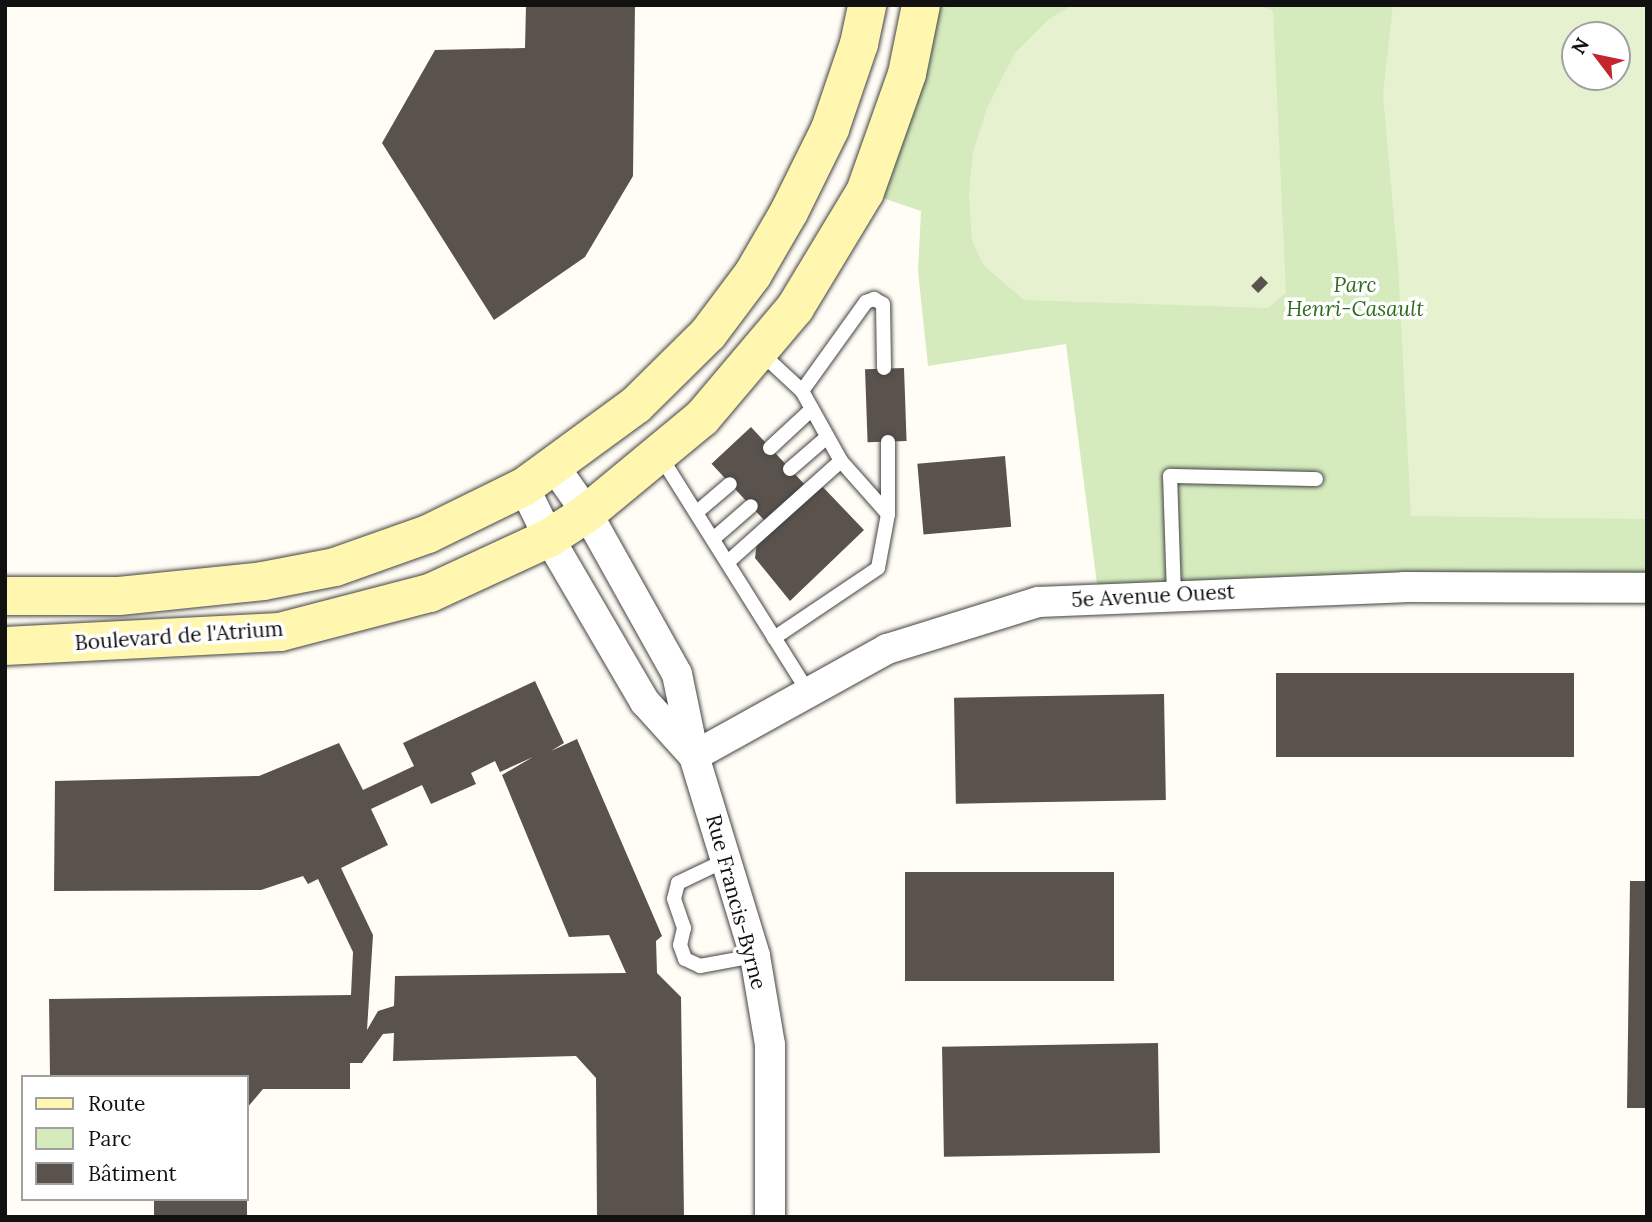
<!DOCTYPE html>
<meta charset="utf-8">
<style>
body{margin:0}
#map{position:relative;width:1652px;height:1222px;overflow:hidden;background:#fffdf5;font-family:Lora,serif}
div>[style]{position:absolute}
.green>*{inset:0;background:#d5ebbd}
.pitch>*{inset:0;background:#e6f2cf}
.building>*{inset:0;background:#5a524d;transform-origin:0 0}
.roads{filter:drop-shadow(0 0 2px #444) drop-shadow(0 0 2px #444)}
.lane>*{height:14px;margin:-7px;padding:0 7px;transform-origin:7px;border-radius:7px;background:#fff}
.street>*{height:30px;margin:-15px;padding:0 15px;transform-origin:15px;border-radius:15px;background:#fff}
.secondary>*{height:38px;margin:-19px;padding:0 19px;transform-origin:19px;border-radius:19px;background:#fff6b0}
span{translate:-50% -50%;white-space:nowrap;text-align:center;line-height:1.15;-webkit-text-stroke:7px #fff;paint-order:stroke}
.park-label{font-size:21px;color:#2f6b1f;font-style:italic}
.street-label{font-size:21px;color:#111}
.frame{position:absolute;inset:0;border:7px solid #111;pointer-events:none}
.legend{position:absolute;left:21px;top:1075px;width:228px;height:126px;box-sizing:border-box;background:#fff;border:2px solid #a0a0a0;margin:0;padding:9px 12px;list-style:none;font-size:21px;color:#111}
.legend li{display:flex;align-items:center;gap:14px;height:35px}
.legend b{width:35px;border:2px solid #a0a0a0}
.north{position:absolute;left:1561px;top:21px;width:70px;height:70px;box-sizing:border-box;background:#fff;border:2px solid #a0a0a0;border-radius:50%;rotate:302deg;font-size:19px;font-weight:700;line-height:28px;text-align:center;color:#111}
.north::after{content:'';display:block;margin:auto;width:24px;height:32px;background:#c4262e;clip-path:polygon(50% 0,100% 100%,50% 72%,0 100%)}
</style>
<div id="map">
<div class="green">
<div style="clip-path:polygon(evenodd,921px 5px,1647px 5px,1647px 588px,1099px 599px,1066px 344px,928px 366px,918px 271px,921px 211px,865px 192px,921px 5px,1575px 35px,1617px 35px,1617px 77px,1575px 77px,1575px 35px)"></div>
</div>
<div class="pitch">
<div style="clip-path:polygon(1073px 5px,1259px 5px,1273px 11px,1286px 293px,1268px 308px,1024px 300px,983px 265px,972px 240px,969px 193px,973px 152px,987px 108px,1015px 53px,1049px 19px)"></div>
<div style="clip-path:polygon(evenodd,1393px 5px,1647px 5px,1647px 519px,1411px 516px,1398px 263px,1383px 95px,1393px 5px,1575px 35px,1617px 35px,1617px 77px,1575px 77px,1575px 35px)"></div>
</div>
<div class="building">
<div style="clip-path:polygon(526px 5px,635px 5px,633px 176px,585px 257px,494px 320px,382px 143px,435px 50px,525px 48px)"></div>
<div style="left:1261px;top:276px;width:10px;height:14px;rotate:45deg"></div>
<div style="left:904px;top:368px;width:73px;height:39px;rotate:88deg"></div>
<div style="left:751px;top:427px;width:78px;height:54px;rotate:47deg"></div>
<div style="left:1005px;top:456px;width:71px;height:88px;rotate:85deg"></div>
<div style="clip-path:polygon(819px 483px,864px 530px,790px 601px,755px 558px,757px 541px)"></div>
<div style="left:1574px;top:673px;width:84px;height:298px;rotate:90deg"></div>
<div style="clip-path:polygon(evenodd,535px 681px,564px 743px,551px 751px,577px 739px,662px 936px,656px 941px,657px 973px,681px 997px,684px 1217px,597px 1217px,596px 1078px,576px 1056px,393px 1061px,394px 1033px,383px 1034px,362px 1063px,350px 1063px,350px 1089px,263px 1089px,247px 1108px,247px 1077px,50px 1077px,49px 999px,351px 995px,353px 952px,318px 879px,308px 884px,303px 876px,261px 890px,54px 891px,55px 781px,259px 776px,339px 743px,363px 790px,414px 766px,403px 743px,535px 681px,533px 757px,502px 775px,569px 937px,609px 935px,626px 973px,395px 976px,394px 1006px,378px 1011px,367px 1030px,373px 935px,341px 868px,388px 845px,371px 809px,422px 785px,431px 804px,476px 784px,471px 773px,495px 761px,500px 772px,533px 757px)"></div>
<div style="left:1164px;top:694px;width:106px;height:210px;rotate:89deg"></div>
<div style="left:905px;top:872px;width:209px;height:109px"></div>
<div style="clip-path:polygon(1630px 881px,1647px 881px,1647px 1108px,1627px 1108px)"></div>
<div style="left:1158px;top:1043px;width:110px;height:216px;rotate:89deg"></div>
<div style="left:154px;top:1199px;width:93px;height:18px"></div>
</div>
<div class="roads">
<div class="lane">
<div style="left:802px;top:391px;width:110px;rotate:-54.3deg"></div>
<div style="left:866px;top:302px;width:9px;rotate:-21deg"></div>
<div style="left:874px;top:299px;width:10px;rotate:29deg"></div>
<div style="left:883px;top:304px;width:64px;rotate:89.1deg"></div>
<div style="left:888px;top:442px;width:72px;rotate:90deg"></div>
<div style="left:770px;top:448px;width:57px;rotate:-42.9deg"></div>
<div style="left:659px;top:454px;width:282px;rotate:57.9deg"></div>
<div style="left:790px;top:469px;width:49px;rotate:-40.9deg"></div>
<div style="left:697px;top:512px;width:43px;rotate:-40.3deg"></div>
<div style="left:713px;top:539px;width:50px;rotate:-41deg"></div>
<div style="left:729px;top:561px;width:150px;rotate:-41.8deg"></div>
<div style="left:841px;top:461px;width:80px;rotate:-119.1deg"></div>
<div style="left:802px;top:391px;width:59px;rotate:-137.1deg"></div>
<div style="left:1174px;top:595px;width:119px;rotate:-91.9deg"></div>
<div style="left:1170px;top:476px;width:146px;rotate:1.2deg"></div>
<div style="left:774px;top:638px;width:125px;rotate:-33.9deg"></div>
<div style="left:878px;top:568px;width:55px;rotate:-79.5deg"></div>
<div style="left:888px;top:514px;width:71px;rotate:-131.6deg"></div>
<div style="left:726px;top:860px;width:53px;rotate:154.4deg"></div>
<div style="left:678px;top:883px;width:16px;rotate:104deg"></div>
<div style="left:674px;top:899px;width:31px;rotate:71deg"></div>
<div style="left:684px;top:928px;width:17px;rotate:103deg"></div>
<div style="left:680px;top:945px;width:15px;rotate:70deg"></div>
<div style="left:685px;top:959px;width:17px;rotate:25deg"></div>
<div style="left:700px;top:966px;width:56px;rotate:-10.3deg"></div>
</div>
<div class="street">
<div style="left:553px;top:465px;width:59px;rotate:54.7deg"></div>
<div style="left:587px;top:513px;width:184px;rotate:60.8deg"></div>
<div style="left:677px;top:674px;width:84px;rotate:78.3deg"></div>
<div style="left:694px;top:756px;width:209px;rotate:73deg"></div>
<div style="left:755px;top:956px;width:90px;rotate:80.4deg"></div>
<div style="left:770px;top:1045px;width:172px;rotate:90deg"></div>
<div style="left:524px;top:487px;width:57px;rotate:63.9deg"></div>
<div style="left:549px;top:538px;width:190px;rotate:59.7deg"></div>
<div style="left:645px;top:702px;width:72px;rotate:47.8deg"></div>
<div style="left:694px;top:756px;width:221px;rotate:-29deg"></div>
<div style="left:887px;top:649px;width:158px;rotate:-17.3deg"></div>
<div style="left:1038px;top:602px;width:366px;rotate:-2.3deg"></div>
<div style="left:1404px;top:587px;width:243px;rotate:0.2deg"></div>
</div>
<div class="secondary">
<div style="left:5px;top:596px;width:114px"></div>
<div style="left:119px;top:596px;width:145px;rotate:-5.9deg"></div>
<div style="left:263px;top:581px;width:73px;rotate:-11deg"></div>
<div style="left:335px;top:567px;width:99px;rotate:-19.5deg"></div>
<div style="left:428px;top:534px;width:107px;rotate:-26.1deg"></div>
<div style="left:524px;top:487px;width:139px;rotate:-36.2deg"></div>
<div style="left:636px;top:405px;width:101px;rotate:-44.6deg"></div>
<div style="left:708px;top:334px;width:75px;rotate:-53.1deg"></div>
<div style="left:753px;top:274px;width:72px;rotate:-59.9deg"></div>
<div style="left:789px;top:212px;width:93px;rotate:-63.7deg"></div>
<div style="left:830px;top:129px;width:90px;rotate:-71.2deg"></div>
<div style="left:859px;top:44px;width:40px;rotate:-78deg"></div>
<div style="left:5px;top:646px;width:275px;rotate:-2.9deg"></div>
<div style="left:280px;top:632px;width:155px;rotate:-14.6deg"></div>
<div style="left:430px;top:593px;width:131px;rotate:-24.8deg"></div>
<div style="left:549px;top:538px;width:45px;rotate:-33.3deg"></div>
<div style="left:587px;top:513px;width:149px;rotate:-39.6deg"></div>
<div style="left:702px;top:418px;width:144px;rotate:-49.8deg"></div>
<div style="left:795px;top:308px;width:135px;rotate:-58.9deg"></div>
<div style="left:865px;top:192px;width:125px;rotate:-70.4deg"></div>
<div style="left:907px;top:74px;width:70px;rotate:-78.5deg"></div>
</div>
</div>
<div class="park-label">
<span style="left:1355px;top:297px">Parc<br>Henri-Casault</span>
</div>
<div class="street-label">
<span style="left:1153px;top:596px;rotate:-3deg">5e Avenue Ouest</span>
<span style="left:179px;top:636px;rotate:-4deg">Boulevard de l'Atrium</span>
<span style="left:736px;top:902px;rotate:75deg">Rue Francis-Byrne</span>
</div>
<div class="frame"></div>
<ul class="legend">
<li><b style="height:9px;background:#fff6b0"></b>Route</li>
<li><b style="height:19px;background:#d5ebbd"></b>Parc</li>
<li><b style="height:19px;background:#5a524d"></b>Bâtiment</li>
</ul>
<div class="north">N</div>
</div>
